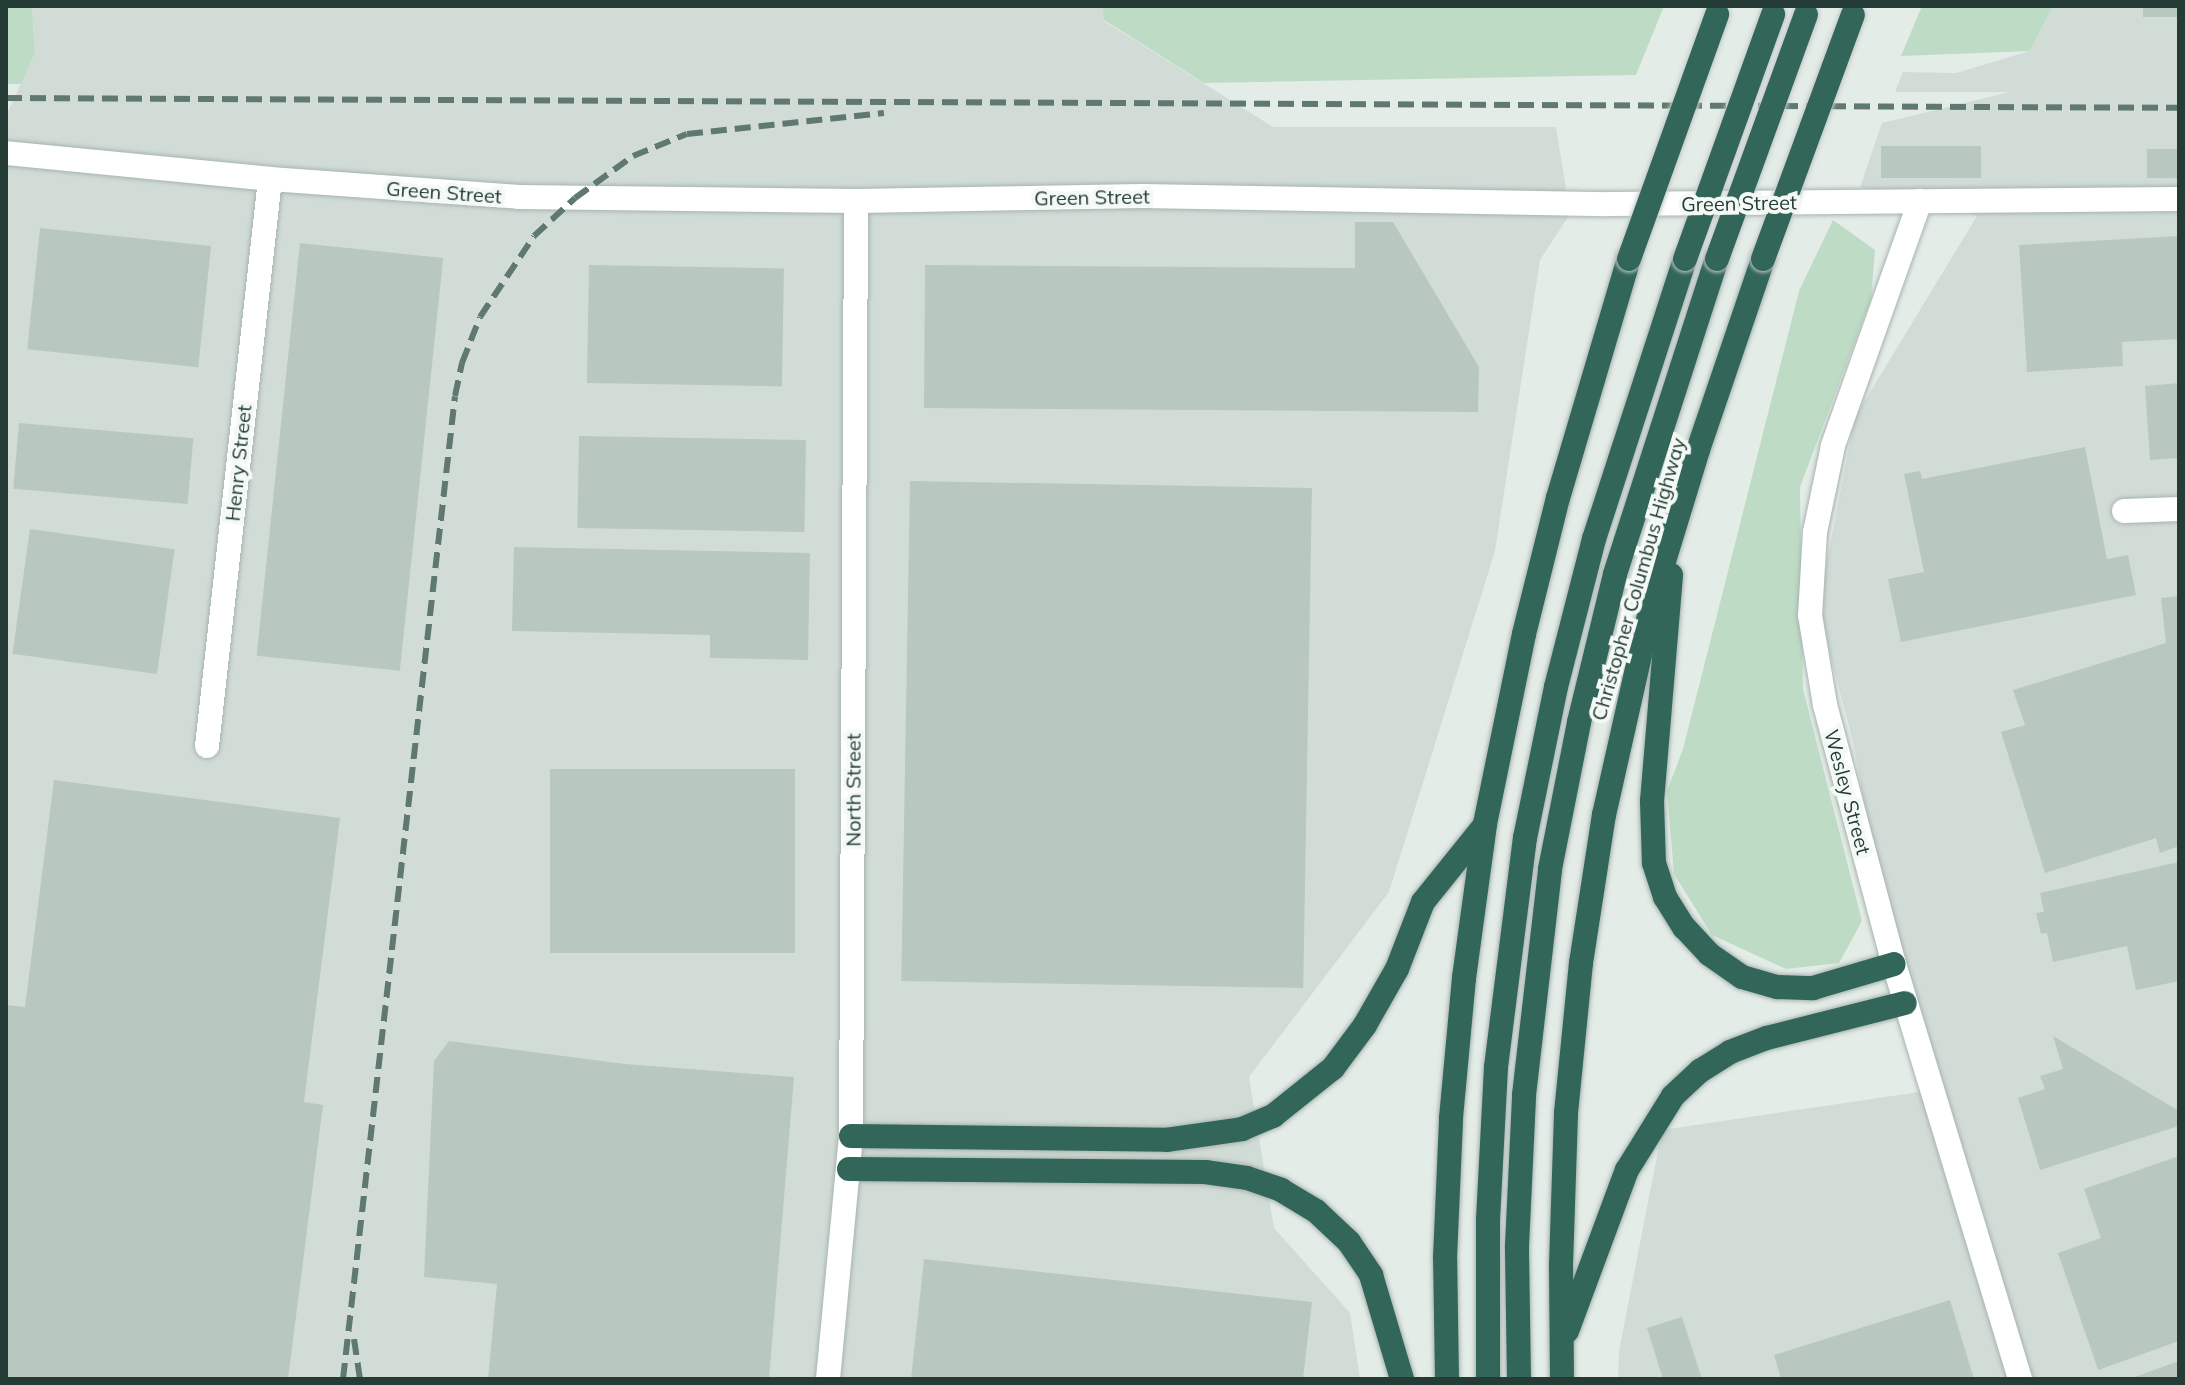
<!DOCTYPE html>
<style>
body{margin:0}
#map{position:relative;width:2185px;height:1385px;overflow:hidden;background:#e4ece8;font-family:Mulish,sans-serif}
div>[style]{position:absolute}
.built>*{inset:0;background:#d2dcd7}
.green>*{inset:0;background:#bedcc5}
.building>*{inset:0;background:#b9c7c1;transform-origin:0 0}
.roads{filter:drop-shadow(0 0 2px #a7b4af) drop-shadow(0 0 2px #a7b4af)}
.minor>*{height:24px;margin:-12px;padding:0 12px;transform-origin:12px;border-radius:12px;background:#fff}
.highway>*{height:24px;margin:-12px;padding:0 12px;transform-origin:12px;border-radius:12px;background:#326659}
.rail>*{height:6px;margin-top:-3px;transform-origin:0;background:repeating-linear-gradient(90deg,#5f7870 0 16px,transparent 0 24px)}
.bridges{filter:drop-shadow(0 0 2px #c2c8c6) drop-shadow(0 0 2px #c2c8c6)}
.highway-bridge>*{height:24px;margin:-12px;padding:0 12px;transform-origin:12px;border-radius:12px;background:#326659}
span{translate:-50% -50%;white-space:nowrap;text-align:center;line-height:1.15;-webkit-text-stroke:8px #f4f9f6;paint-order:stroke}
.street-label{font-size:20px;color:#243c35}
.frame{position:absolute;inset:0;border:8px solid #243c35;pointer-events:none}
</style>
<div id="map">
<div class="built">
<div style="clip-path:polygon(32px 6px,1102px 6px,1104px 21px,1273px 127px,1556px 127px,1570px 214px,1540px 260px,1495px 551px,1389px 892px,1249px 1077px,1274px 1228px,1350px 1313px,1360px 1379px,6px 1379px,6px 116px,35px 53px)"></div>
<div style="clip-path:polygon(2053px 6px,2179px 6px,2179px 1379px,1618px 1379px,1619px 1351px,1662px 1130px,1926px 1091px,1893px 976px,1854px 746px,1818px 607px,1855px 417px,1977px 216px,1860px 187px,1882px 123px,2010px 92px,1895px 92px,1903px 72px,1956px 73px,2030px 51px)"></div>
</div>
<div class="green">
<div style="clip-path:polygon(6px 6px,32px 6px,35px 53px,21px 84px,6px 84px)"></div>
<div style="clip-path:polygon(1102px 6px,1664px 6px,1636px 75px,1204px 83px,1104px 20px)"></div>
<div style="clip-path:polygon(1922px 6px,2053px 6px,2030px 51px,1901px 56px)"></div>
<div style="clip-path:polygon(1833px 220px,1875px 250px,1871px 299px,1800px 487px,1803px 689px,1862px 921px,1839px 963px,1786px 969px,1712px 935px,1674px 874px,1667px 791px,1683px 749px,1799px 291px)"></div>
</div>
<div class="building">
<div style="left:2143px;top:6px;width:36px;height:11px"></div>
<div style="left:1981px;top:146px;width:32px;height:100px;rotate:90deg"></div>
<div style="left:2147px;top:149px;width:32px;height:29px"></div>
<div style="clip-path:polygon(1355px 222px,1393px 222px,1479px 367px,1478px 412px,924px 408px,925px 265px,1355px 268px)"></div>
<div style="left:40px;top:228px;width:172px;height:122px;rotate:6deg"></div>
<div style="clip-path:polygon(2179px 236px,2179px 339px,2122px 342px,2123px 366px,2027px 372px,2019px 245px)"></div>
<div style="left:300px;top:243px;width:144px;height:415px;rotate:6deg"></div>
<div style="left:589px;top:265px;width:195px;height:118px;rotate:1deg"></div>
<div style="clip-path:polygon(2179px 383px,2179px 458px,2150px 460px,2145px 386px)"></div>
<div style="left:19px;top:423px;width:175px;height:66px;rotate:5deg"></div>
<div style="left:579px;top:436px;width:227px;height:92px;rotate:1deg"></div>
<div style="clip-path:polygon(2085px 447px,2107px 559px,2128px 555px,2136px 595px,1901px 642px,1888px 579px,1924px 572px,1904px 474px,1920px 471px,1922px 479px)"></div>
<div style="left:910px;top:481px;width:402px;height:500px;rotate:1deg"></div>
<div style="left:30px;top:529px;width:146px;height:126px;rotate:8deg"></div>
<div style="clip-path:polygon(514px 547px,810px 553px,808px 660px,710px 658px,710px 635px,512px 631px)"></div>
<div style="clip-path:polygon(2179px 596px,2179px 846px,2160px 853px,2156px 838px,2045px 873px,2001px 732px,2025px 725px,2013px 690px,2166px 643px,2161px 598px)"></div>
<div style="left:550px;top:769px;width:245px;height:184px"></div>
<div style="clip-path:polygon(54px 780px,340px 818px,304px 1102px,323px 1105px,288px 1379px,6px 1379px,6px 1005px,25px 1007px)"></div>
<div style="clip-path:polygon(2179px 862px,2179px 981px,2136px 990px,2127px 946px,2053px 962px,2047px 933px,2041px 934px,2036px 913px,2044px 912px,2040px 893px)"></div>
<div style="clip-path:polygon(2053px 1036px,2179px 1111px,2179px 1126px,2040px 1170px,2018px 1098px,2045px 1089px,2040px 1076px,2063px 1069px)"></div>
<div style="clip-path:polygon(449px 1041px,625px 1064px,794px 1077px,769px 1379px,488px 1379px,497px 1284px,424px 1277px,434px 1061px)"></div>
<div style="clip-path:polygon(2179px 1156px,2179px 1341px,2098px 1370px,2058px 1253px,2101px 1238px,2084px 1189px)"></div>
<div style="clip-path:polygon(924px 1259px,1312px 1302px,1303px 1379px,911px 1379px)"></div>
<div style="clip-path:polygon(1950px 1300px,1974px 1379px,1781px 1379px,1774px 1355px)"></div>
<div style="clip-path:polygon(1682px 1317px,1702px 1379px,1663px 1379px,1647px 1328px)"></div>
<div style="clip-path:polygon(2179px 1361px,2179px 1379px,2129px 1379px)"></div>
</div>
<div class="roads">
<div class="minor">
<div style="left:6px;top:153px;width:265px;rotate:5.6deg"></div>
<div style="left:270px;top:179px;width:250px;rotate:4.1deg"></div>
<div style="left:519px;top:197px;width:337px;rotate:0.7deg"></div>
<div style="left:856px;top:201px;width:286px;rotate:-1deg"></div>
<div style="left:1142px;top:196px;width:466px;rotate:1deg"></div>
<div style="left:1608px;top:204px;width:571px;rotate:-0.5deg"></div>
<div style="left:1920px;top:201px;width:260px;rotate:109.6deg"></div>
<div style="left:1833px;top:446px;width:88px;rotate:101.8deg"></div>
<div style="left:1815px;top:532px;width:83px;rotate:93.4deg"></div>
<div style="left:1810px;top:615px;width:91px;rotate:80.5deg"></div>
<div style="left:1825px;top:705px;width:268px;rotate:75.1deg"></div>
<div style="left:1894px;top:964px;width:434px;rotate:73.1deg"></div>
<div style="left:2124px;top:511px;width:55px;rotate:-2.1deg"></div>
<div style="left:207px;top:746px;width:570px;rotate:-83.66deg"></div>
<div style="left:828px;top:1379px;width:244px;rotate:-84.6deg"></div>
<div style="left:851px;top:1136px;width:935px;rotate:-89.69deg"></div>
</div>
<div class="highway">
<div style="left:1671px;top:575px;width:227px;rotate:94.8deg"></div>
<div style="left:1652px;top:801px;width:62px;rotate:88.2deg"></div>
<div style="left:1654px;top:863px;width:36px;rotate:72deg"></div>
<div style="left:1665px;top:897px;width:36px;rotate:58deg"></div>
<div style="left:1684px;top:927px;width:37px;rotate:47deg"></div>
<div style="left:1709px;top:954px;width:40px;rotate:34.9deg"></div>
<div style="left:1742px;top:977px;width:37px;rotate:16deg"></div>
<div style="left:1778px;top:987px;width:35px;rotate:2deg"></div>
<div style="left:1813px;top:988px;width:84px;rotate:-16.5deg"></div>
<div style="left:851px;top:1136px;width:315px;rotate:0.7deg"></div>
<div style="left:1166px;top:1140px;width:77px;rotate:-8.2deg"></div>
<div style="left:1242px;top:1129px;width:34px;rotate:-23deg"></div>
<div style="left:1273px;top:1116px;width:77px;rotate:-38.7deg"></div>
<div style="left:1333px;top:1068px;width:54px;rotate:-53.3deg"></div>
<div style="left:1365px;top:1025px;width:64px;rotate:-60.3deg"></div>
<div style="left:1397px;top:969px;width:72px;rotate:-68.8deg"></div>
<div style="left:1423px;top:902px;width:97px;rotate:-51.2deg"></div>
<div style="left:849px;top:1169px;width:356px;rotate:0.5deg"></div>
<div style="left:1205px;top:1172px;width:42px;rotate:8.1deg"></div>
<div style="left:1247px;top:1178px;width:36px;rotate:19deg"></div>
<div style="left:1281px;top:1190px;width:41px;rotate:31deg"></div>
<div style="left:1316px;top:1211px;width:45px;rotate:43.2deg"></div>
<div style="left:1349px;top:1242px;width:40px;rotate:56deg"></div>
<div style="left:1371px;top:1275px;width:109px;rotate:73.4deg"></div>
<div style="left:1567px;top:1331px;width:172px;rotate:-69.6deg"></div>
<div style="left:1627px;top:1170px;width:87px;rotate:-58.1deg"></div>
<div style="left:1673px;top:1096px;width:37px;rotate:-43deg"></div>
<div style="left:1700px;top:1071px;width:36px;rotate:-32deg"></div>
<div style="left:1730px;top:1052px;width:40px;rotate:-21deg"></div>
<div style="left:1767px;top:1038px;width:142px;rotate:-14.2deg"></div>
<div style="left:1447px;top:1379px;width:121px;rotate:-90.9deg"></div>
<div style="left:1445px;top:1258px;width:140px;rotate:-87.5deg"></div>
<div style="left:1451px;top:1118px;width:141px;rotate:-84.7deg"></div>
<div style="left:1464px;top:978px;width:155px;rotate:-82.2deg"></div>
<div style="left:1485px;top:824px;width:194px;rotate:-78.4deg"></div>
<div style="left:1524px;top:634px;width:140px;rotate:-76deg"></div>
<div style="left:1558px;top:498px;width:249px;rotate:-73.5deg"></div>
<div style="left:1488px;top:1379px;width:159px;rotate:-90deg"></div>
<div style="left:1488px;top:1220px;width:153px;rotate:-87deg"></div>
<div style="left:1496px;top:1067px;width:231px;rotate:-82.8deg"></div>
<div style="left:1525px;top:838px;width:154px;rotate:-78.4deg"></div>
<div style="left:1556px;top:687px;width:153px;rotate:-75.6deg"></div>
<div style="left:1594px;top:539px;width:294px;rotate:-72deg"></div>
<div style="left:1519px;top:1379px;width:133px;rotate:-90.9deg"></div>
<div style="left:1517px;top:1246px;width:151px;rotate:-87.3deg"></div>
<div style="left:1524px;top:1095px;width:227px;rotate:-83.4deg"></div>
<div style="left:1550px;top:869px;width:150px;rotate:-78.8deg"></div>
<div style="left:1579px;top:722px;width:152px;rotate:-76.3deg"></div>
<div style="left:1615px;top:574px;width:331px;rotate:-72.1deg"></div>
<div style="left:1562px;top:1379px;width:114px;rotate:-90.5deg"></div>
<div style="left:1561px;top:1265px;width:152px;rotate:-88.1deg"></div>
<div style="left:1566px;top:1113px;width:151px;rotate:-84.3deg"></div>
<div style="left:1581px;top:963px;width:150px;rotate:-81.2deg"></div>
<div style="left:1604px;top:815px;width:227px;rotate:-77.3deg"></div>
<div style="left:1654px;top:594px;width:151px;rotate:-73deg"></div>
<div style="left:1698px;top:450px;width:202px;rotate:-71.2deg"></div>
</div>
</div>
<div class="rail">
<div style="left:6px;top:98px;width:2173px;rotate:0.26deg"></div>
<div style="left:354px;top:1339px;width:40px;rotate:81.5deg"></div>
<div style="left:343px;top:1379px;width:989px;rotate:-83.5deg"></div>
<div style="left:455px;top:396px;width:34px;rotate:-78deg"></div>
<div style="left:462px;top:363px;width:49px;rotate:-68.6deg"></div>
<div style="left:480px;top:317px;width:97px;rotate:-56.3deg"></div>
<div style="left:534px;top:236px;width:56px;rotate:-42.8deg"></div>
<div style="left:575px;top:198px;width:72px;rotate:-35.9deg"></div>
<div style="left:633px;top:156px;width:58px;rotate:-22.2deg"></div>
<div style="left:687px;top:134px;width:198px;rotate:-6.1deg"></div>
</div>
<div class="bridges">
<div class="highway-bridge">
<div style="left:1629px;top:259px;width:260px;rotate:-70.2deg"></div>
<div style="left:1685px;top:259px;width:260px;rotate:-70.2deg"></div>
<div style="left:1717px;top:259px;width:260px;rotate:-70deg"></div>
<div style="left:1763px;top:259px;width:260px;rotate:-69.8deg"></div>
</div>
</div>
<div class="street-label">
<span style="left:444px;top:192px;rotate:4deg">Green Street</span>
<span style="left:1092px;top:197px;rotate:-1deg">Green Street</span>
<span style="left:1739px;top:203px;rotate:-1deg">Green Street</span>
<span style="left:238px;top:463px;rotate:-84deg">Henry Street</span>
<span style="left:1638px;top:579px;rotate:-74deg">Christopher Columbus Highway</span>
<span style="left:853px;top:790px;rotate:-90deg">North Street</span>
<span style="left:1848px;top:792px;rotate:75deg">Wesley Street</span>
</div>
<div class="frame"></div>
</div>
